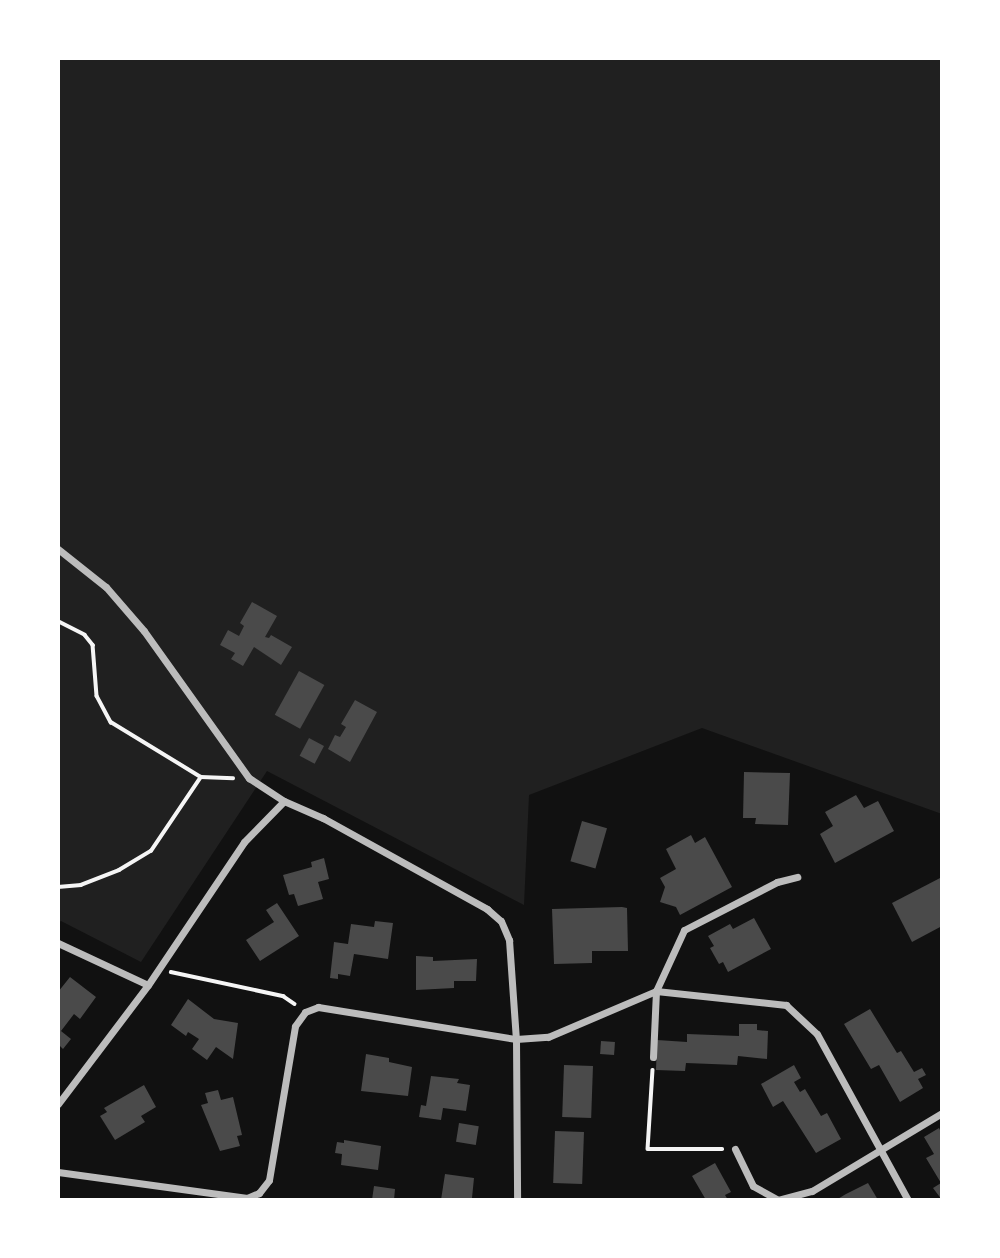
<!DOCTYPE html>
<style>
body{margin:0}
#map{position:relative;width:1000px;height:1258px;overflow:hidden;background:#111;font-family:Karla,sans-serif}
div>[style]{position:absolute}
.green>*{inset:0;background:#202020}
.building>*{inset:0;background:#4a4a4a;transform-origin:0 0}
.path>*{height:3.5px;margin:-1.75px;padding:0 1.75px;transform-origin:1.75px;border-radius:1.75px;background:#f5f5f5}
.minor>*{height:7px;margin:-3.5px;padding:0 3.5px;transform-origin:3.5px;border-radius:3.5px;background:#bcbcbc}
span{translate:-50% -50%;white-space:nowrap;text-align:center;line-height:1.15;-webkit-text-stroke:5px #fff;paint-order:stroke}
.frame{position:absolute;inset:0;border:60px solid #fff;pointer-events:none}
</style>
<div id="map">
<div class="green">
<div style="clip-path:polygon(58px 58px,942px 58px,942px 814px,702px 728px,529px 795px,524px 905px,267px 771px,141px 962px,61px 921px,58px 923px)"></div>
</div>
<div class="building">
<div style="clip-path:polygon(252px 602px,277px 616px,265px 637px,269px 638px,271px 635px,292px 647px,281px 665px,254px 647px,243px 666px,231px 659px,235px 653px,220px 645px,228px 630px,239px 636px,244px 626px,240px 623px)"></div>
<div style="left:299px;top:671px;width:29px;height:50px;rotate:29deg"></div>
<div style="clip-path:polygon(355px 700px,377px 712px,350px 762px,328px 749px,335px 735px,340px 737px,346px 727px,341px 724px)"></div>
<div style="left:309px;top:738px;width:17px;height:20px;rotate:28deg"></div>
<div style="clip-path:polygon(744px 772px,790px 773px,788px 825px,755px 824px,756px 818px,743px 818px)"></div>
<div style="clip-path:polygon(856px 795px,864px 808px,878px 801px,894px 831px,835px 863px,820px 834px,833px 826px,825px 812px)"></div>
<div style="left:582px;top:821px;width:26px;height:42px;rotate:16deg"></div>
<div style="clip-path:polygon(691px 835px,695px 843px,705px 837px,732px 887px,680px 915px,676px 907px,660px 902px,665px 887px,660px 878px,676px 869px,666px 849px)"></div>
<div style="clip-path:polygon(324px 858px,329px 879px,318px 882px,323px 899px,298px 906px,294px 894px,289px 895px,283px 875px,312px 867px,311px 862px)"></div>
<div style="clip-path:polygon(942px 877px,942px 926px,912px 942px,892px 903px)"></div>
<div style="clip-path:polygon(277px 903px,299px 936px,260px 961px,246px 940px,274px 922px,266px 910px)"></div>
<div style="clip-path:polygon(622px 907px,627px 908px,628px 951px,592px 951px,592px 963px,554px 964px,552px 909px)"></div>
<div style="clip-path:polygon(754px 918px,771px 949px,728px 972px,723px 962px,719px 964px,710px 948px,714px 946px,708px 936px,730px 924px,733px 929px)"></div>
<div style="clip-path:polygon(375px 921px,393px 923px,388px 959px,354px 954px,350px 976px,338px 974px,338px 979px,330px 978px,334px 942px,348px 944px,351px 924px,374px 927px)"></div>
<div style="clip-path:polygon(416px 956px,433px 957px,433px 961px,477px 959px,476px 981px,454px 981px,454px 988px,416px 990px)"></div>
<div style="clip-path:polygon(70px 977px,96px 997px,80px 1019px,74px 1014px,61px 1031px,71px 1039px,63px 1049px,58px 1044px,58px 992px)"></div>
<div style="clip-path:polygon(188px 999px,214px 1019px,238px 1023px,233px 1059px,216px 1047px,207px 1060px,192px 1049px,199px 1039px,188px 1032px,186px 1036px,171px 1025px)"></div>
<div style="clip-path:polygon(870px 1009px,897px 1053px,901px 1051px,914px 1072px,922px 1068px,926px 1075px,918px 1079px,923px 1088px,900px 1102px,879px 1065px,871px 1069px,844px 1024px)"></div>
<div style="clip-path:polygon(739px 1024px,757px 1024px,757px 1030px,768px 1031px,767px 1059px,738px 1056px,737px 1065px,686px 1063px,685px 1071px,656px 1070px,657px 1040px,687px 1042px,687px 1034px,739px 1036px)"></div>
<div style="left:601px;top:1041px;width:14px;height:13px;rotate:4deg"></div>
<div style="clip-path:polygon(366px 1054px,389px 1058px,389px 1062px,412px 1067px,408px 1096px,361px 1091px)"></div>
<div style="left:564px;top:1065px;width:29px;height:52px;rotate:2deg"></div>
<div style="clip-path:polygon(794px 1065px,801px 1078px,794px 1082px,800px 1092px,805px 1089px,821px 1116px,827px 1113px,841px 1139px,816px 1153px,783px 1101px,773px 1107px,761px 1084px)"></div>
<div style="clip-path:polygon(431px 1076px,459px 1079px,457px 1083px,470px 1085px,466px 1111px,443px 1108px,441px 1120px,419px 1117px,421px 1105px,426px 1106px)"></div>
<div style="clip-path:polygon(144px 1085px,156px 1107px,141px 1116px,145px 1122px,115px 1140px,100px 1116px,107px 1112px,104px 1108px)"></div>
<div style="clip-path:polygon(218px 1090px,221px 1100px,233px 1097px,242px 1135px,237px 1136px,240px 1146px,220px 1151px,201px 1105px,208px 1103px,205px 1093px)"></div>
<div style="left:459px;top:1123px;width:20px;height:19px;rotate:9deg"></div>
<div style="clip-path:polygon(939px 1128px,942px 1134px,942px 1200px,933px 1188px,941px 1183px,926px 1158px,934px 1154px,924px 1137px)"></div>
<div style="left:555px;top:1131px;width:29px;height:52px;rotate:2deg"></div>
<div style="clip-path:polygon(344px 1140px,381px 1146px,378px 1170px,341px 1165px,342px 1154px,335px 1153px,337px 1142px,344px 1143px)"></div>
<div style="clip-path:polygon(715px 1163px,731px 1192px,725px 1195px,728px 1200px,706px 1200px,692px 1176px)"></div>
<div style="clip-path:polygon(445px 1174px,474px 1178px,472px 1198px,441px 1200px)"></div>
<div style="clip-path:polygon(868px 1183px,878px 1200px,836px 1200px,846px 1194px)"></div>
<div style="clip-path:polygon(374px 1186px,395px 1189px,394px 1200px,372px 1200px)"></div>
</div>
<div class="path">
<div style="left:58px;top:621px;width:30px;rotate:27deg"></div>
<div style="left:85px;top:635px;width:13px;rotate:51deg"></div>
<div style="left:93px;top:645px;width:51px;rotate:85.5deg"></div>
<div style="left:97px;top:696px;width:30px;rotate:62deg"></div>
<div style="left:111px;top:722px;width:105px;rotate:31.4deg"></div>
<div style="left:201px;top:777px;width:32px;rotate:2deg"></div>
<div style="left:58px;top:887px;width:23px;rotate:-5deg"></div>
<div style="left:81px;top:885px;width:41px;rotate:-21.5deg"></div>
<div style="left:119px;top:870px;width:37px;rotate:-31deg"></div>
<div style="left:151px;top:851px;width:89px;rotate:-56deg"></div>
<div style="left:171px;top:972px;width:115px;rotate:12.1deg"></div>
<div style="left:283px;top:996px;width:14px;rotate:34deg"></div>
<div style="left:653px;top:1070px;width:79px;rotate:93.6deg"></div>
<div style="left:648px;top:1149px;width:74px"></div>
</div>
<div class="minor">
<div style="left:58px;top:549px;width:61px;rotate:38.4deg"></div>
<div style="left:106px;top:587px;width:58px;rotate:49.2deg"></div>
<div style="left:144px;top:631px;width:181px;rotate:54.5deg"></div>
<div style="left:249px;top:778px;width:42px;rotate:33.3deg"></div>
<div style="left:284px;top:801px;width:43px;rotate:23.6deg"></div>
<div style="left:323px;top:818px;width:188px;rotate:29deg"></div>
<div style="left:487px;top:909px;width:18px;rotate:41deg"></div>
<div style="left:501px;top:921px;width:21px;rotate:67deg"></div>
<div style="left:509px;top:940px;width:99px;rotate:86deg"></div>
<div style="left:516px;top:1039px;width:161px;rotate:89.6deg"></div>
<div style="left:58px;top:943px;width:99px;rotate:25deg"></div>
<div style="left:653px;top:1057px;width:66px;rotate:-87.4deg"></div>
<div style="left:656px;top:991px;width:67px;rotate:-65.3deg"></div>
<div style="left:684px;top:930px;width:105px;rotate:-27.3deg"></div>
<div style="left:777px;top:882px;width:21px;rotate:-14deg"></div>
<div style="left:58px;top:1104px;width:149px;rotate:-52.9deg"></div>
<div style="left:148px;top:985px;width:172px;rotate:-56.1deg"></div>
<div style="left:244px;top:842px;width:57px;rotate:-45.7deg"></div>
<div style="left:735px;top:1149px;width:41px;rotate:64.1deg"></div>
<div style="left:753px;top:1186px;width:29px;rotate:29deg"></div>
<div style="left:778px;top:1200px;width:35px;rotate:-15deg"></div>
<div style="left:812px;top:1191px;width:152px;rotate:-31deg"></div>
<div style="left:58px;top:1172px;width:191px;rotate:7.8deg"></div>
<div style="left:247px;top:1198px;width:13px;rotate:-23deg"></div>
<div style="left:259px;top:1193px;width:16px;rotate:-52deg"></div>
<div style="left:269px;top:1180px;width:156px;rotate:-80.4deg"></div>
<div style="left:295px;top:1026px;width:17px;rotate:-54deg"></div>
<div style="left:305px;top:1012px;width:14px;rotate:-21deg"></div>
<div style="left:318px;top:1007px;width:201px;rotate:9.2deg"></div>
<div style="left:516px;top:1039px;width:32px;rotate:-4deg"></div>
<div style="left:548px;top:1037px;width:117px;rotate:-23.1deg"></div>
<div style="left:656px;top:991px;width:131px;rotate:6.1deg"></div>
<div style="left:786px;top:1005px;width:42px;rotate:43.1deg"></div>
<div style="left:817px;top:1034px;width:189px;rotate:61.3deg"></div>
</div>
<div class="frame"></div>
</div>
